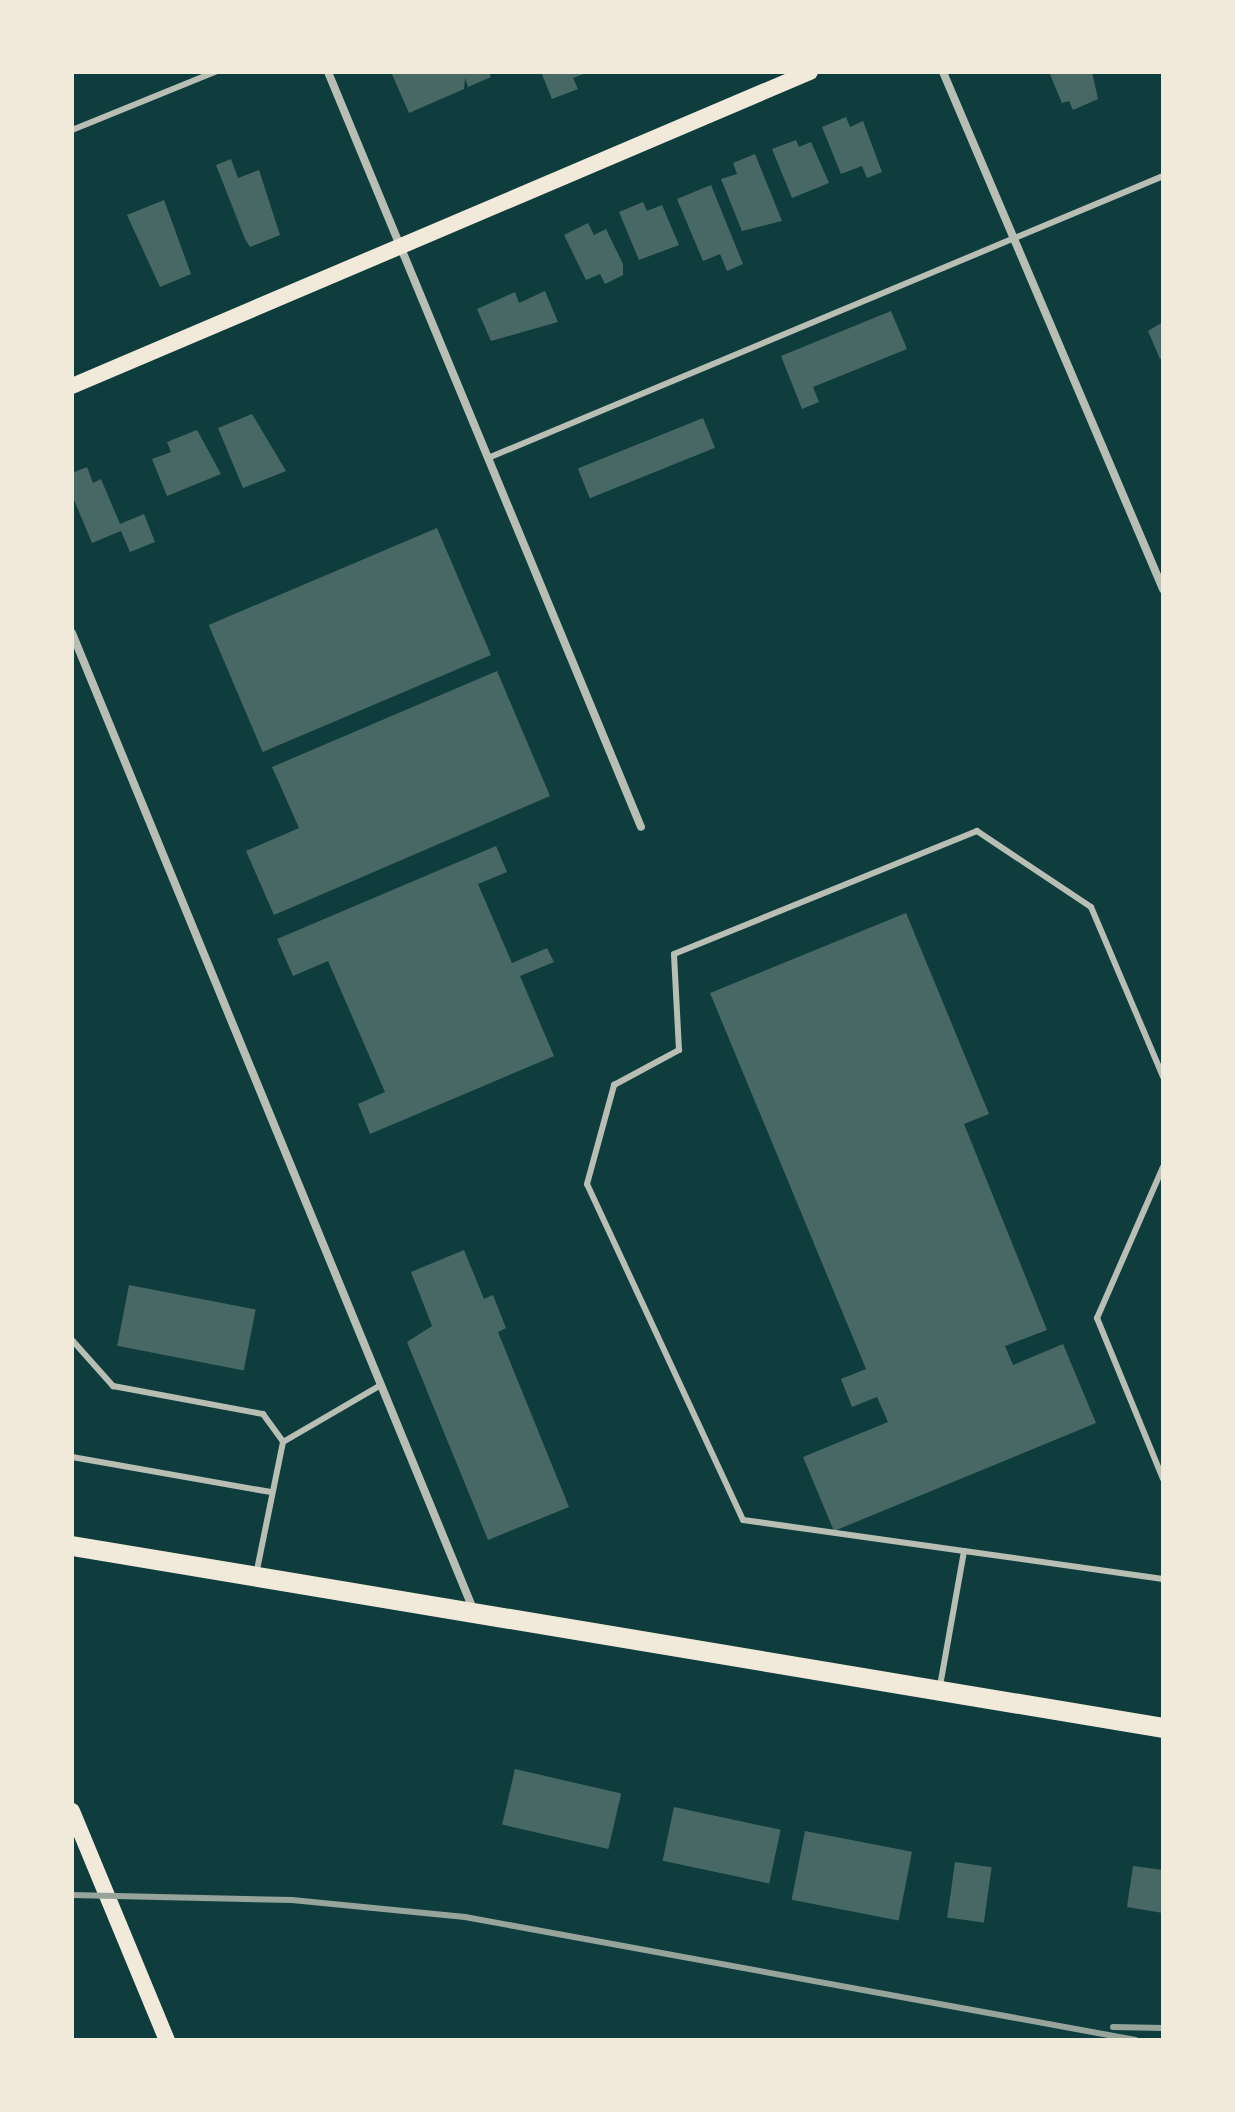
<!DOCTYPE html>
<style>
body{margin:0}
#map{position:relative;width:1235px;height:2112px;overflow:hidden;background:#0f3d3e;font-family:"Varela Round",sans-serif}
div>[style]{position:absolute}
.building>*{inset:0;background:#486865;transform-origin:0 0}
.service>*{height:6px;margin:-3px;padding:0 3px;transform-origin:3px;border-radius:3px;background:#b8beb3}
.minor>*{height:8px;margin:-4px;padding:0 4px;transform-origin:4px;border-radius:4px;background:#b8beb3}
.secondary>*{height:16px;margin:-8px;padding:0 8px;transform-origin:8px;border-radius:8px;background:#f1e9da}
.primary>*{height:20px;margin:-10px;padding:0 10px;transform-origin:10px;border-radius:10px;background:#f1e9da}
.rail>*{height:6px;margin:-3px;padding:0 3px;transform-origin:3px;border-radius:3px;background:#97a49c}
span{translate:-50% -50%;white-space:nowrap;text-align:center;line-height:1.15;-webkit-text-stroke:8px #f1e9da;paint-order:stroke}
.frame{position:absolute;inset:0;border:74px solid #f1e9da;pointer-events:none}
</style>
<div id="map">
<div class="building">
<div style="clip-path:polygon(391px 72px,489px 72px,491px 77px,468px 87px,465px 78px,464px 89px,409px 113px)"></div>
<div style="clip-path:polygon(541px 72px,589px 72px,573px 78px,578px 89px,552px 99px)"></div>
<div style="clip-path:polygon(1049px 72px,1092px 72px,1098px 99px,1073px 110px,1069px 101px,1062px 103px)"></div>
<div style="clip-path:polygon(846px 117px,850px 127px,863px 121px,882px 172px,867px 178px,862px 166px,841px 174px,822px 127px)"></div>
<div style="clip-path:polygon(796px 140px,799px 147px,811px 142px,829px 183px,792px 198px,772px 149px)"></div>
<div style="clip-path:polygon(755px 154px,782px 221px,742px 231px,721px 179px,737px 174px,733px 163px)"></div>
<div style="clip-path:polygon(231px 159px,238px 178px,259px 170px,280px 235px,250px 247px,245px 239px,216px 165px)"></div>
<div style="clip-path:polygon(711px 185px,743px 264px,727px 271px,720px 254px,703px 261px,677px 199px)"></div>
<div style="clip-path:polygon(164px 200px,191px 274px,160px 287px,127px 215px)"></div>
<div style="clip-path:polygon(643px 202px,647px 211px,662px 205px,679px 245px,639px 260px,619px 212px)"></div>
<div style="clip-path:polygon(588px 223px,594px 235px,606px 229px,623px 264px,623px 275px,605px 284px,600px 274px,586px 280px,564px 235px)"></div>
<div style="clip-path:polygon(545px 291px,558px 322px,491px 341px,477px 309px,515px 292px,519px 303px)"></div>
<div style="clip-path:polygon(891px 311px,907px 349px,813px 387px,819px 402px,802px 409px,781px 356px)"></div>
<div style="clip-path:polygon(1163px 322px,1163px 357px,1160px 359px,1148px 331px)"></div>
<div style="clip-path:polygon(252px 414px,286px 471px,243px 488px,218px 428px)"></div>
<div style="left:703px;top:418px;width:32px;height:135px;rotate:68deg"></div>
<div style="clip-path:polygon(197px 430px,221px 474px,167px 496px,152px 459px,171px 452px,167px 442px)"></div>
<div style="clip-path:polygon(87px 467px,93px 483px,101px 479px,120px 524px,144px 514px,155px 542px,130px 552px,121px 531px,92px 543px,72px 495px,72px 473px)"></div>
<div style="left:437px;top:528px;width:138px;height:248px;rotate:67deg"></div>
<div style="clip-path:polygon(497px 671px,550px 796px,274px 915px,246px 851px,299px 828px,272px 767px)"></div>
<div style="clip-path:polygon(496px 846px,507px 872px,478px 884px,512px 963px,547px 948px,554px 962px,520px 976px,554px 1056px,370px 1134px,358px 1104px,385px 1092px,328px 961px,293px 976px,277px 939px)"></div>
<div style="clip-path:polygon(906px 913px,989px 1114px,964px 1124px,1047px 1330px,1005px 1346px,1013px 1365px,1063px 1344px,1096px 1423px,834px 1531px,803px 1457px,888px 1422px,877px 1397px,852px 1407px,841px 1379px,866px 1369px,710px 993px)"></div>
<div style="clip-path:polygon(464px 1250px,484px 1299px,493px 1295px,506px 1328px,498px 1332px,569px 1507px,488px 1540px,407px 1342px,432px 1326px,411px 1272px)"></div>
<div style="left:129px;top:1285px;width:129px;height:62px;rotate:11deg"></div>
<div style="left:515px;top:1769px;width:109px;height:57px;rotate:13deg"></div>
<div style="left:674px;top:1807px;width:109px;height:55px;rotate:12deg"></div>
<div style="left:805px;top:1831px;width:109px;height:70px;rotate:11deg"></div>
<div style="left:955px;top:1862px;width:37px;height:56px;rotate:8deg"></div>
<div style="clip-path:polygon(1133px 1866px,1163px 1870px,1163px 1913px,1127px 1907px)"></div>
</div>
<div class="service">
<div style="left:72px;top:130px;width:154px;rotate:-22.1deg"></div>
<div style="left:488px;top:458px;width:732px;rotate:-22.67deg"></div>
<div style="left:1163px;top:1167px;width:165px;rotate:113.6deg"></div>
<div style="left:1097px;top:1318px;width:174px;rotate:67.7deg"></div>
<div style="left:72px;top:1340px;width:62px;rotate:48.3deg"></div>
<div style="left:113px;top:1386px;width:153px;rotate:10.6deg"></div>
<div style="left:263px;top:1414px;width:34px;rotate:54deg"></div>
<div style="left:283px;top:1442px;width:136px;rotate:101.5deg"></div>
<div style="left:283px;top:1442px;width:113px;rotate:-30.2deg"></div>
<div style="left:72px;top:1457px;width:202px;rotate:10deg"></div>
<div style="left:964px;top:1551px;width:201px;rotate:8deg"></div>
<div style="left:940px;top:1686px;width:137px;rotate:-79.9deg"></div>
<div style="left:964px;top:1551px;width:223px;rotate:-172deg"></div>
<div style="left:743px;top:1520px;width:370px;rotate:-114.9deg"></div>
<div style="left:587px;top:1184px;width:103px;rotate:-74.7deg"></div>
<div style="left:614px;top:1085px;width:74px;rotate:-28.3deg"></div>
<div style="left:679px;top:1050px;width:96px;rotate:-93deg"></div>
<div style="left:674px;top:954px;width:327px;rotate:-22.1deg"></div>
<div style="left:977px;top:831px;width:137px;rotate:33.7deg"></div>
<div style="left:1091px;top:907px;width:185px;rotate:67deg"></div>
</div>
<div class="minor">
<div style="left:328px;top:72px;width:817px;rotate:67.48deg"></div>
<div style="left:943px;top:72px;width:562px;rotate:66.95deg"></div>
<div style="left:72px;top:633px;width:1057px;rotate:67.66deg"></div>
</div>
<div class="secondary">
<div style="left:72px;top:386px;width:802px;rotate:-23.05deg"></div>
<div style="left:72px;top:1811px;width:248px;rotate:67.5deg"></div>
</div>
<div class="primary">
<div style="left:72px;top:1546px;width:1106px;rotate:9.47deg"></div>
</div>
<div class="rail">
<div style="left:72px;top:1895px;width:220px;rotate:1.3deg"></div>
<div style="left:292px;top:1900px;width:174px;rotate:5.6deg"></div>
<div style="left:465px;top:1917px;width:682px;rotate:10.39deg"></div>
<div style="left:1113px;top:2027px;width:50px;rotate:1.1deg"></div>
</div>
<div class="frame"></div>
</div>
